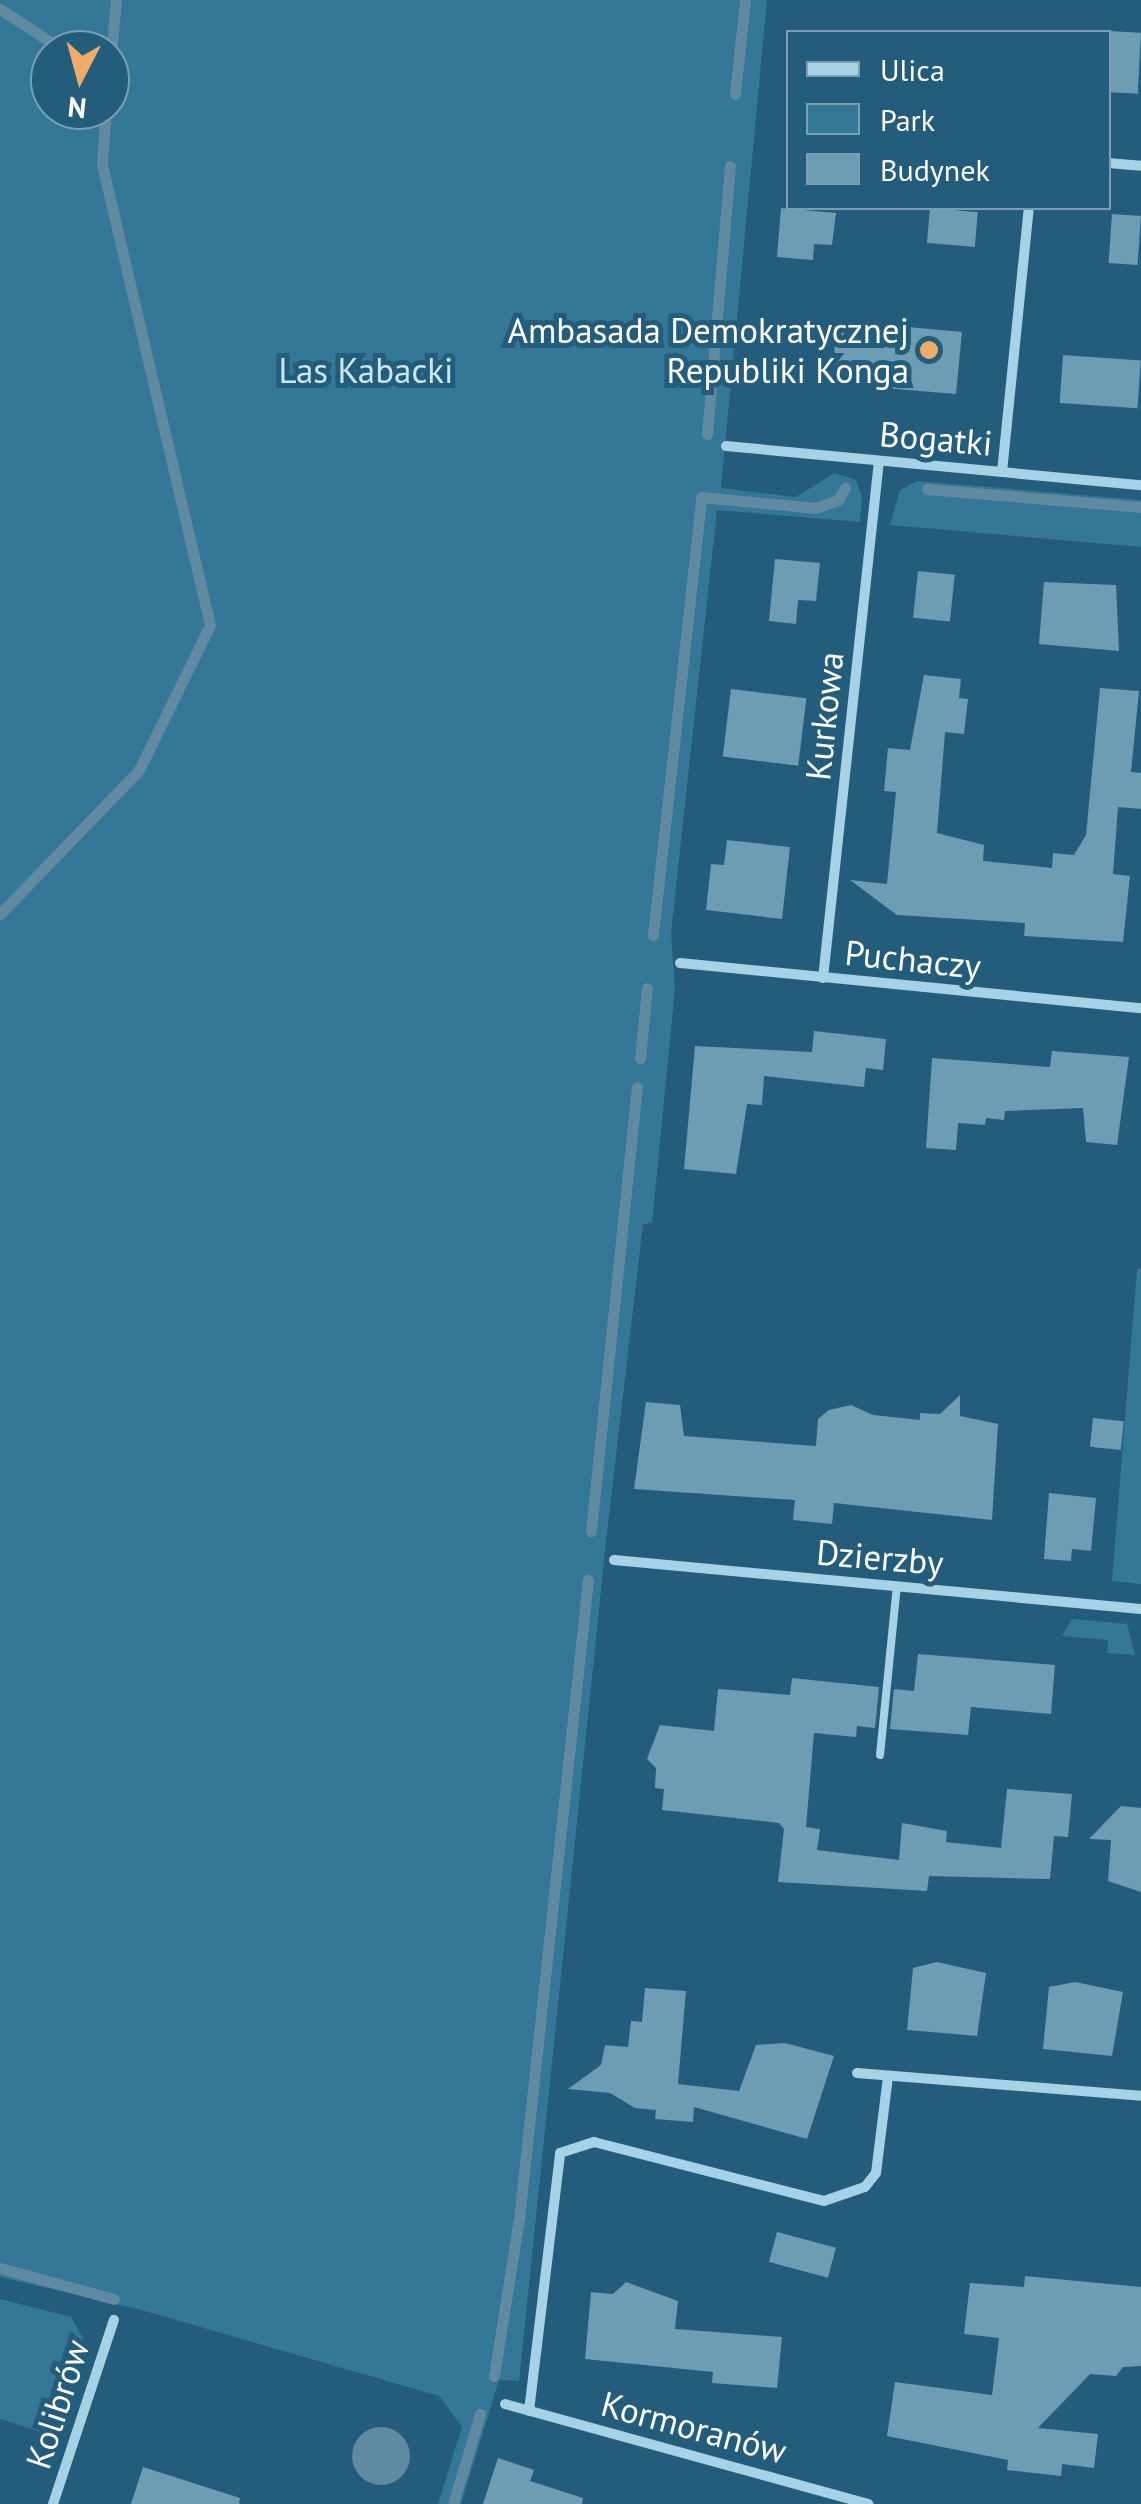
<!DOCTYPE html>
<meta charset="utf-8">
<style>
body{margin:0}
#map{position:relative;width:1141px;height:2504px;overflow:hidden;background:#235d7b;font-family:"PT Sans",sans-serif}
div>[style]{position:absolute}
.green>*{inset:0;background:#347797}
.water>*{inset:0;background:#608a9f}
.round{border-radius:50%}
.stream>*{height:11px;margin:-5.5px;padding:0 5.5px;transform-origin:5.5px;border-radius:5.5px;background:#608a9f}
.building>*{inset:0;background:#6c9db5;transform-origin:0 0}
.service>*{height:8px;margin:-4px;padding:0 4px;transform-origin:4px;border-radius:4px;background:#a7d1e5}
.minor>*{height:10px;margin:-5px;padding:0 5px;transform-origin:5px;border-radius:5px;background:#a7d1e5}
.dots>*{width:28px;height:28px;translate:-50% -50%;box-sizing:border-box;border:5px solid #235d7b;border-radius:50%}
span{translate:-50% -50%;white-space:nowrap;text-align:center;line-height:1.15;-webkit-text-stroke:10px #235d7b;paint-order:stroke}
.poi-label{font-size:35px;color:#fff}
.right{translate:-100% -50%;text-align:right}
.park-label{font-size:35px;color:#c9e6f4}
.street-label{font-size:35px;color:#fff}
.legend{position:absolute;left:786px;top:30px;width:325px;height:180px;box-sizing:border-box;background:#235d7b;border:2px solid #7b9eb0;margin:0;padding:12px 18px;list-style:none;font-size:30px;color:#fff}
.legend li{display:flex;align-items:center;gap:20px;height:50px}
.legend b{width:50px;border:2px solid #7b9eb0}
.north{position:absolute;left:30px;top:30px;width:100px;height:100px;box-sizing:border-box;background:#235d7b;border:2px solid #7b9eb0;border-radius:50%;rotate:186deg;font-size:28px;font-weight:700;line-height:40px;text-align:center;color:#fff}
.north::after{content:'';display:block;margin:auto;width:35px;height:45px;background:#efab6a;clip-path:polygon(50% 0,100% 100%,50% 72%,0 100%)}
</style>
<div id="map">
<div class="green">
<div style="clip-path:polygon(evenodd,0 0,767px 0,721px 488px,796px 497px,834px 473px,856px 480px,862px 496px,860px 522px,717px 510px,671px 933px,675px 989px,652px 1223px,643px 1224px,606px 1542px,519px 2381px,499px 2380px,461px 2504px,438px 2504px,462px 2427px,439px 2396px,138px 2309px,0 2277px,0 0,50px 50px,110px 50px,110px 110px,50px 110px,50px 50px)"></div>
<div style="clip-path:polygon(917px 481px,1141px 500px,1141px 547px,890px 525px,900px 490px)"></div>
<div style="clip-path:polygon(1137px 1269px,1141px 1269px,1141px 1584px,1112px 1581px)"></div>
<div style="clip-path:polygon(1072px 1619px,1127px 1624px,1135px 1655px,1107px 1653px,1108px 1640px,1062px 1636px)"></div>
<div style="clip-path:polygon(0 2299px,71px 2317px,83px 2338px,51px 2435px,0 2419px)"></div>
</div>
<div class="water">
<div class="round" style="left:352px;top:2427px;width:58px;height:58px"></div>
</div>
<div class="stream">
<div style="left:0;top:9px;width:75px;rotate:33.1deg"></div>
<div style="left:110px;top:64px;width:64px;rotate:-84.6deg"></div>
<div style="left:735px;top:94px;width:95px;rotate:-83.9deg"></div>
<div style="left:707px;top:434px;width:269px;rotate:-85.1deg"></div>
<div style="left:927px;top:489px;width:215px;rotate:4.8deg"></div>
<div style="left:0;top:914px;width:200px;rotate:-46deg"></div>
<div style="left:139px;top:770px;width:161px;rotate:-63.9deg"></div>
<div style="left:210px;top:625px;width:474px;rotate:-103.2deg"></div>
<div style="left:102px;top:163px;width:53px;rotate:-85.7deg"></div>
<div style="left:653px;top:935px;width:441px;rotate:-83.7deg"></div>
<div style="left:701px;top:497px;width:115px;rotate:5.5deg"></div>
<div style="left:815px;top:508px;width:24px;rotate:-19deg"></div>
<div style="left:838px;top:500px;width:14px;rotate:-60deg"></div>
<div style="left:640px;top:1058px;width:70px;rotate:-84.3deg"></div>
<div style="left:591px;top:1531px;width:446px;rotate:-84.1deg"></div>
<div style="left:0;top:2268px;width:118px;rotate:15.2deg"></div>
<div style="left:494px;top:2376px;width:159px;rotate:-81deg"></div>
<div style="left:519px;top:2219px;width:643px;rotate:-83.84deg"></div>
<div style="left:453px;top:2504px;width:94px;rotate:-73.3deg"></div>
</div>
<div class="building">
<div style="left:1108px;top:31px;width:33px;height:61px;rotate:3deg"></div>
<div style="clip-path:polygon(781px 208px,836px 213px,832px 245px,814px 244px,813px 260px,777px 257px)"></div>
<div style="left:930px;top:208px;width:48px;height:35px;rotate:5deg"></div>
<div style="left:1112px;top:214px;width:29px;height:49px;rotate:4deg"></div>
<div style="clip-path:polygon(876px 324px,962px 332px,956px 394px,835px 384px,834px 327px,875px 331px)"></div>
<div style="left:1063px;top:355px;width:78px;height:48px;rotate:4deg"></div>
<div style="clip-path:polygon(775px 559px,820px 563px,816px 601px,798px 600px,796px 624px,769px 621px)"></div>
<div style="left:918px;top:571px;width:37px;height:47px;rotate:6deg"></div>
<div style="clip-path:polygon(1044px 582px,1116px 585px,1119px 651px,1039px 644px)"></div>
<div style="clip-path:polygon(924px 675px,961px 679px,959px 698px,968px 699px,964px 734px,945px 732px,937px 833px,984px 845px,983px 861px,1052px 868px,1053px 853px,1074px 855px,1086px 835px,1100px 688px,1139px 691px,1131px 772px,1141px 773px,1141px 809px,1118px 807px,1113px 874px,1130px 876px,1123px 942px,1024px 936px,1025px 923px,897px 915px,850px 880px,887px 884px,896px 792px,884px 791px,888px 748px,910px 750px)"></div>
<div style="left:731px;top:689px;width:76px;height:68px;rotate:7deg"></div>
<div style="clip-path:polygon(727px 840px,790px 847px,782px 919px,706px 910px,711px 864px,724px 865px)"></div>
<div style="clip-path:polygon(814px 1031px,886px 1039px,883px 1070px,866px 1068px,864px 1087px,764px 1076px,762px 1105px,747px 1104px,736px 1174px,684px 1169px,695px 1046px,812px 1052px)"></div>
<div style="clip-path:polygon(1052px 1051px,1129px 1057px,1117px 1145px,1086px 1142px,1083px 1108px,1005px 1111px,1004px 1120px,986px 1118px,985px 1125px,958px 1123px,956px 1150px,926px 1148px,932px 1058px,1050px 1067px)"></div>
<div style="clip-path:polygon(960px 1395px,960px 1416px,998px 1424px,992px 1520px,834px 1503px,832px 1524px,793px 1520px,795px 1500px,634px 1489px,646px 1402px,680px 1405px,684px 1436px,816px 1446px,818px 1419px,829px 1410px,851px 1405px,873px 1415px,920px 1420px,920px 1413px,940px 1414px)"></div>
<div style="left:1093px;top:1418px;width:31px;height:29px;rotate:6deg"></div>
<div style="clip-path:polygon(1049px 1493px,1096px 1498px,1091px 1551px,1072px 1549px,1071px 1561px,1044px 1559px)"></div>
<div style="clip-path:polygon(918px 1654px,1055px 1665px,1051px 1714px,971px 1707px,968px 1735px,890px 1729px,894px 1689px,914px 1691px)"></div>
<div style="clip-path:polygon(792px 1678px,879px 1687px,875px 1728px,857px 1726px,856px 1737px,814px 1733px,806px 1827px,820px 1829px,817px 1850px,899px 1860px,902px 1823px,947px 1831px,946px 1842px,1001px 1848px,1007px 1789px,1072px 1794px,1068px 1837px,1054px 1836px,1050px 1879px,929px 1876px,927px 1891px,778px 1882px,784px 1829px,779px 1823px,662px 1810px,664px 1789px,655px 1788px,656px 1768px,647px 1759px,660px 1725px,714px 1731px,718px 1689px,790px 1695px)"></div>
<div style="clip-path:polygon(1121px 1806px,1141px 1808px,1141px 1892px,1108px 1881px,1111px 1840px,1089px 1839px)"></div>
<div style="clip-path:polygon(937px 1962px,986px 1973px,977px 2036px,907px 2030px,913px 1968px)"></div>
<div style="clip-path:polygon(1075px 1982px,1123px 1992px,1112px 2056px,1043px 2049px,1049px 1987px)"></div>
<div style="clip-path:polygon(645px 1988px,686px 1991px,678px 2084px,739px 2091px,756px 2045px,785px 2043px,834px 2056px,807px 2139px,694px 2107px,693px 2122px,655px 2119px,656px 2110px,635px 2108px,610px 2093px,568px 2089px,601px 2065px,605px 2045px,628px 2047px,631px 2021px,642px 2022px)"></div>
<div style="left:777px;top:2232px;width:61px;height:31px;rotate:15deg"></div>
<div style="clip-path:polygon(1025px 2276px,1141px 2287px,1141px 2366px,1123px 2367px,1116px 2376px,1090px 2374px,1038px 2428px,1098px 2434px,1094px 2468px,1062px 2464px,1061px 2476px,1007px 2470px,1008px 2460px,887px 2436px,895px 2382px,992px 2395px,999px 2338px,964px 2334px,970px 2283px,1024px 2287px)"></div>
<div style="clip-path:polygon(626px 2282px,678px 2301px,675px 2329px,782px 2337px,777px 2388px,712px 2383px,713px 2372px,585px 2359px,591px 2292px,613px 2294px)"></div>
<div style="clip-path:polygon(498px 2458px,534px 2470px,530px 2481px,583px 2498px,582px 2504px,483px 2504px)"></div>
<div style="clip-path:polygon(143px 2467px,240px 2498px,239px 2504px,131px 2504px)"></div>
</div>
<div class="service">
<div style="left:880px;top:1755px;width:170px;rotate:-84.3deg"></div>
</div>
<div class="minor">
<div style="left:1108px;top:163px;width:33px;rotate:5deg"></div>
<div style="left:726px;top:446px;width:417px;rotate:5.4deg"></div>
<div style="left:1002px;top:472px;width:265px;rotate:-84.2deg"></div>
<div style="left:680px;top:963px;width:463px;rotate:5.6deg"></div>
<div style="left:823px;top:978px;width:520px;rotate:-83.82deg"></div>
<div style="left:614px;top:1560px;width:529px;rotate:5.31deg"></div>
<div style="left:857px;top:2073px;width:285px;rotate:4.6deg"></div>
<div style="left:505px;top:2404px;width:377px;rotate:15.4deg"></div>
<div style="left:529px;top:2411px;width:260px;rotate:-83.1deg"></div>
<div style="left:560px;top:2153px;width:36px;rotate:-18deg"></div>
<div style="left:594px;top:2142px;width:237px;rotate:14.4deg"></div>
<div style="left:824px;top:2201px;width:43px;rotate:-18.9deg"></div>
<div style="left:865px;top:2187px;width:18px;rotate:-52deg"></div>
<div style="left:876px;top:2173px;width:98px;rotate:-82.9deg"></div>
<div style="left:53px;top:2504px;width:194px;rotate:-71.7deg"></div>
</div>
<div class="dots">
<div style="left:929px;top:350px;background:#efab6a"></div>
</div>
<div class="poi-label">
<span class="right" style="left:909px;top:350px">Ambasada Demokratycznej<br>Republiki Konga</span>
</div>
<div class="park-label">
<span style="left:366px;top:370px">Las Kabacki</span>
</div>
<div class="street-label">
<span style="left:936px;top:438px;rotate:5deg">Bogatki</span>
<span style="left:824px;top:716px;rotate:-84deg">Kurkowa</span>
<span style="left:913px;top:959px;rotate:6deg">Puchaczy</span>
<span style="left:880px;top:1557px;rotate:5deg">Dzierzby</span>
<span style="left:57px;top:2404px;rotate:-72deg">Kolibrów</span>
<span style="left:694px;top:2427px;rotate:15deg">Kormoranów</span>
</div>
<ul class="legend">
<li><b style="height:12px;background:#a7d1e5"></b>Ulica</li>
<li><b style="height:28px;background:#347797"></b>Park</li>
<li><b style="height:28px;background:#6c9db5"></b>Budynek</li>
</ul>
<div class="north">N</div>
</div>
